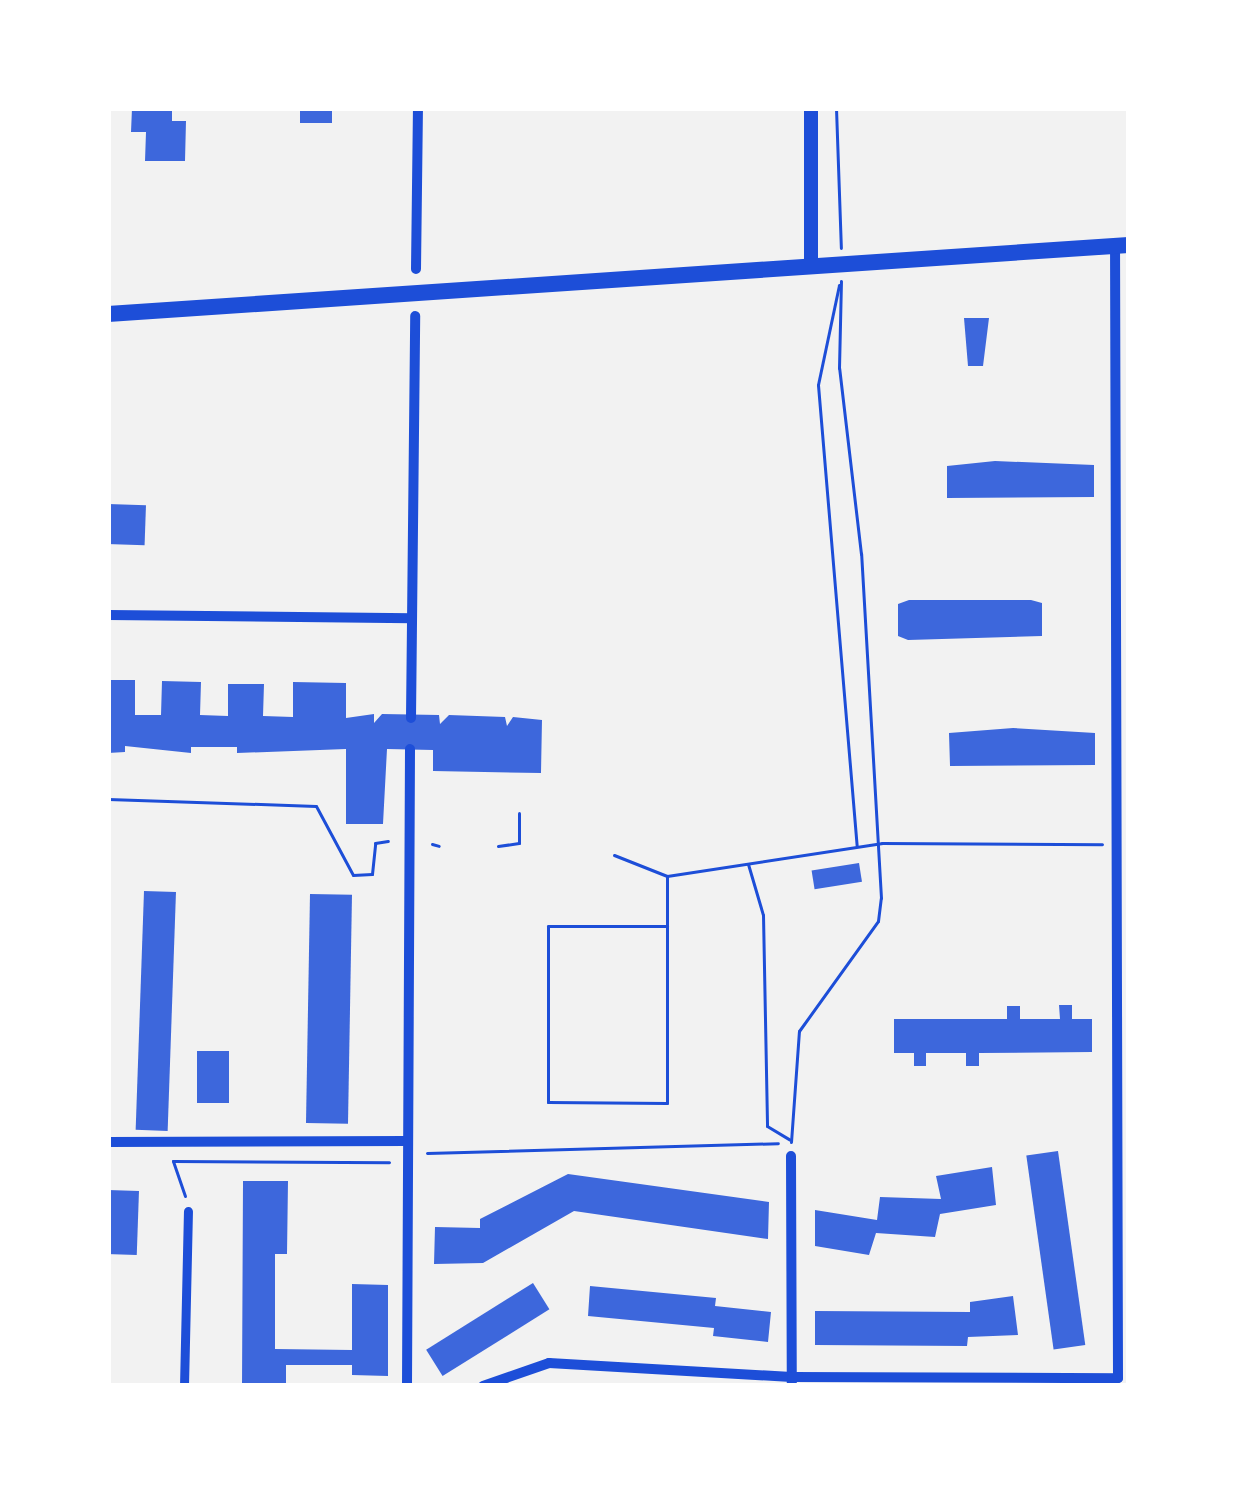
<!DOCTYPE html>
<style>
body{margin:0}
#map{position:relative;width:1237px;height:1494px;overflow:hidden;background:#f2f2f2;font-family:Poppins,sans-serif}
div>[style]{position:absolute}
.building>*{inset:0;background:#3d67dc;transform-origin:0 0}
.path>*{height:3px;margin:-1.5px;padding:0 1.5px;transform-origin:1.5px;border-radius:1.5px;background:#1d4ed8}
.pedestrian>*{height:9px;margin:-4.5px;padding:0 4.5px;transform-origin:4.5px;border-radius:4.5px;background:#1d4ed8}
.minor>*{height:10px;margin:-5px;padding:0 5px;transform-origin:5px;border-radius:5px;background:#1d4ed8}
.tertiary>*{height:14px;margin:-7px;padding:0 7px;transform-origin:7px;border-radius:7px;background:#1d4ed8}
.secondary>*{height:16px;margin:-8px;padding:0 8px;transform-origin:8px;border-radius:8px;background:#1d4ed8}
span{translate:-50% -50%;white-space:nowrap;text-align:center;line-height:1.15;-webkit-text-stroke:9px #fff;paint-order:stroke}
.frame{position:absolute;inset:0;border:111px solid #fff;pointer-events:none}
</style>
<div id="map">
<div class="building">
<div style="clip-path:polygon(132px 108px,172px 108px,172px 121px,186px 121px,185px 161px,145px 161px,146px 132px,131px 132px)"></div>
<div style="left:300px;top:108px;width:32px;height:15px"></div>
<div style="clip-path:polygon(964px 318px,989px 318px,983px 366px,968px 366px)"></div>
<div style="clip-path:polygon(995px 461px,1094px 465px,1094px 497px,947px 498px,947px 466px)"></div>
<div style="left:108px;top:504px;width:38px;height:40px;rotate:2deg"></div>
<div style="clip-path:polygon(909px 600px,1031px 600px,1042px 603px,1042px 636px,908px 640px,898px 636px,898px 604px)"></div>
<div style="clip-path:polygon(108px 680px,135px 680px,135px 715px,161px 715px,162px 681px,201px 682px,200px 715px,228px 716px,228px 684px,264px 684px,263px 716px,293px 717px,293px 682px,346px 683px,346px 718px,374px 714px,374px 723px,382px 714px,439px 715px,440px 724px,449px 715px,505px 717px,507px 726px,513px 717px,542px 720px,541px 773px,433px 771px,433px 750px,387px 749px,383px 824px,346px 824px,346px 749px,237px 753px,237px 747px,191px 747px,191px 753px,125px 746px,125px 752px,108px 753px)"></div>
<div style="clip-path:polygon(1013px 728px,1095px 733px,1095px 765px,950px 766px,949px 733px)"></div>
<div style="left:859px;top:863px;width:19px;height:48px;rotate:81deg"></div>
<div style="left:144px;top:891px;width:32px;height:239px;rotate:2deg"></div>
<div style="left:310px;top:894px;width:42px;height:229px;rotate:1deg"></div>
<div style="clip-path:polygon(1059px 1005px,1072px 1005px,1072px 1019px,1092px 1019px,1092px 1052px,979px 1053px,979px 1066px,966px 1066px,966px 1053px,926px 1053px,926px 1066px,914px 1066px,914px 1053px,894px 1053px,894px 1019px,1007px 1019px,1007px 1006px,1020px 1006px,1020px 1019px,1060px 1019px)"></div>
<div style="left:197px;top:1051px;width:32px;height:52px"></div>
<div style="left:1058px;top:1151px;width:196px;height:32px;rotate:82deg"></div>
<div style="clip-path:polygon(992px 1167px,996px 1205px,940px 1214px,935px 1237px,876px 1233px,869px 1255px,815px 1246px,815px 1210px,877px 1220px,880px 1197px,941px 1199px,936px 1176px)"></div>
<div style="clip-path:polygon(568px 1174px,769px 1202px,768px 1239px,574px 1211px,483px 1263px,434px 1264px,435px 1227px,480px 1228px,480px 1219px)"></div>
<div style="clip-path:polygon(243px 1181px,288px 1181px,287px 1254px,275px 1254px,275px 1349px,352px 1350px,352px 1284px,388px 1285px,388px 1376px,352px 1375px,352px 1365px,286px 1365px,286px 1386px,242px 1386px)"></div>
<div style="left:108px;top:1190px;width:31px;height:64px;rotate:2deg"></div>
<div style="left:533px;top:1283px;width:31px;height:126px;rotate:58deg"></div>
<div style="clip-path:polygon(590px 1286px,716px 1298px,715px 1306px,771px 1312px,768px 1342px,713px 1336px,714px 1328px,588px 1316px)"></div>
<div style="clip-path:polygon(1013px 1296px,1018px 1335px,968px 1337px,967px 1346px,815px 1345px,815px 1311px,970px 1312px,970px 1302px)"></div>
</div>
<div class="path">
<div style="left:836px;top:108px;width:140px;rotate:88deg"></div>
<div style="left:839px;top:285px;width:102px;rotate:101.9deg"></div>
<div style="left:818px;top:385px;width:462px;rotate:85.2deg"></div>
<div style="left:108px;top:799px;width:208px;rotate:1.9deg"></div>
<div style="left:316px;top:806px;width:78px;rotate:61.8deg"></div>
<div style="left:353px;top:875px;width:19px;rotate:-3deg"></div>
<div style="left:372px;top:874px;width:31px;rotate:-84deg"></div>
<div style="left:375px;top:843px;width:13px;rotate:-9deg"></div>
<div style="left:432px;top:844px;width:7px;rotate:16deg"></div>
<div style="left:498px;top:846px;width:21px;rotate:-8deg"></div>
<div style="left:519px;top:843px;width:30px;rotate:-90deg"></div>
<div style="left:614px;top:855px;width:57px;rotate:21.6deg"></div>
<div style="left:667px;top:876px;width:218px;rotate:-8.7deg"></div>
<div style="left:882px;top:843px;width:220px;rotate:0.3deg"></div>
<div style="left:748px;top:864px;width:53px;rotate:73.6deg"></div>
<div style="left:763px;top:915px;width:211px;rotate:88.9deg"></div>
<div style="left:767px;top:1126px;width:26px;rotate:31deg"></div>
<div style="left:108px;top:881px;width:82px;rotate:-89.3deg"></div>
<div style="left:667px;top:926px;width:119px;rotate:180deg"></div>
<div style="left:548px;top:926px;width:176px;rotate:90deg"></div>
<div style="left:548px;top:1102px;width:119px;rotate:0.5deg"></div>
<div style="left:667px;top:1103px;width:227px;rotate:-90deg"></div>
<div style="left:791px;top:1142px;width:111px;rotate:-85.9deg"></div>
<div style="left:799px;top:1031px;width:135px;rotate:-54.3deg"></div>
<div style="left:878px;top:921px;width:23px;rotate:-83deg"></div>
<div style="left:881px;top:898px;width:345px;rotate:-93.3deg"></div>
<div style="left:861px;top:554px;width:187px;rotate:-96.7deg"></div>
<div style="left:839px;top:368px;width:87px;rotate:-88.7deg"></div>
<div style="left:427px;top:1153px;width:351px;rotate:-1.6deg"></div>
<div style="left:185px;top:1196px;width:37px;rotate:-109deg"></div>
<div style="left:173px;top:1161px;width:216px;rotate:0.3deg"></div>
</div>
<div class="pedestrian">
<div style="left:184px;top:1386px;width:175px;rotate:-88.7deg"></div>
</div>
<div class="minor">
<div style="left:416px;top:269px;width:161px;rotate:-89.3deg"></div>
<div style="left:108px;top:615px;width:304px;rotate:0.6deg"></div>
<div style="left:411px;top:718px;width:402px;rotate:-89.4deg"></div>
<div style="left:108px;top:1142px;width:298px;rotate:-0.2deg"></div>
<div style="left:791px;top:1156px;width:230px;rotate:89.8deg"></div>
<div style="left:407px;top:1386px;width:637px;rotate:-89.73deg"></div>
<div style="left:483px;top:1386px;width:70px;rotate:-19.2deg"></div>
<div style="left:549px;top:1363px;width:243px;rotate:3.3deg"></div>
<div style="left:792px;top:1377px;width:326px;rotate:0.2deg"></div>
<div style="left:1118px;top:1378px;width:1132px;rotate:-90.15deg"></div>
</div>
<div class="tertiary">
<div style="left:811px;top:265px;width:157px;rotate:-90deg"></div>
</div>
<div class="secondary">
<div style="left:108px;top:314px;width:1023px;rotate:-3.87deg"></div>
</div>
<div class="frame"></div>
</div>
